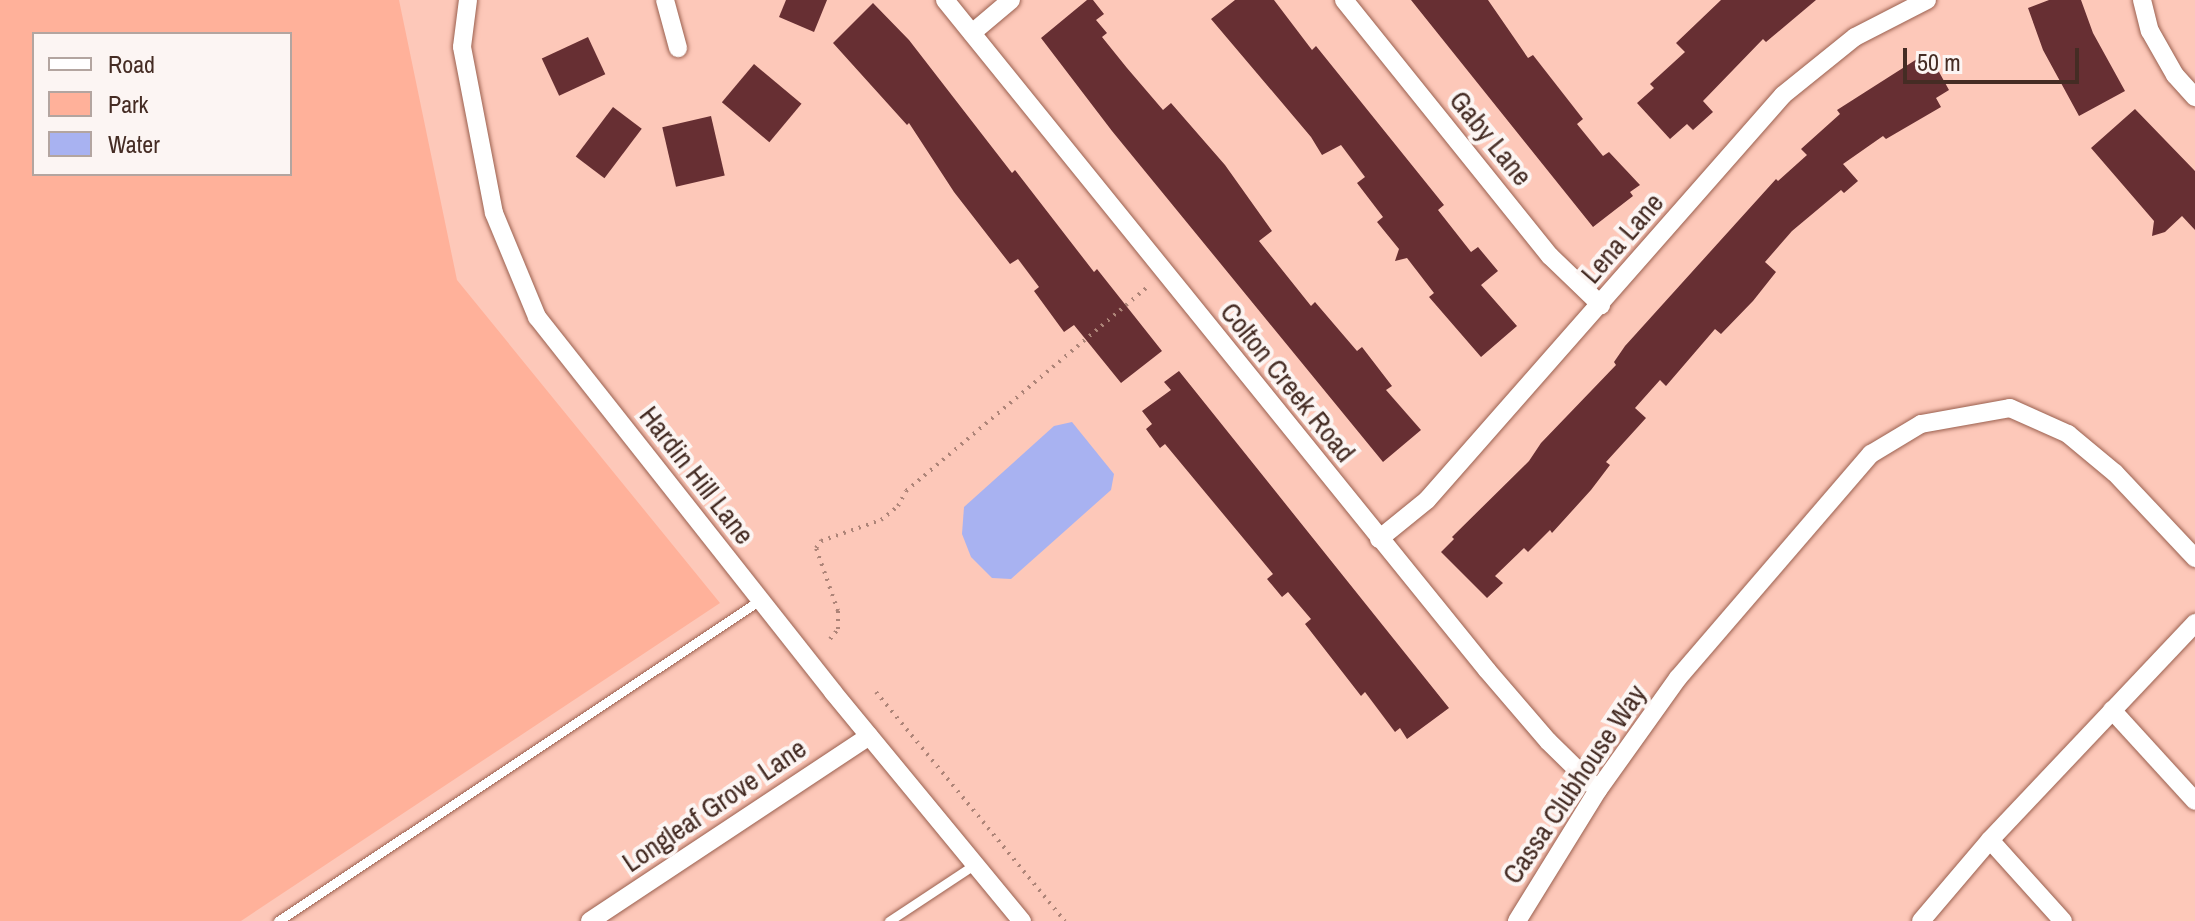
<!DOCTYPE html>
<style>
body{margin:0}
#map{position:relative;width:2195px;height:921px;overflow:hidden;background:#fdc8b9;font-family:"Archivo Narrow",sans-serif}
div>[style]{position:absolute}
.green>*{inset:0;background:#ffb19a}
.water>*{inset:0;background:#a8b2f1}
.building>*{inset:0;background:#672f33;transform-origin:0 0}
.path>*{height:4px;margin-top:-2px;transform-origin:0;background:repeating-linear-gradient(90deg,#ad8478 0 2px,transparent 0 8px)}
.roads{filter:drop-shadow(0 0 2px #9a604f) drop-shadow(0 0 2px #9a604f)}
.lane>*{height:9px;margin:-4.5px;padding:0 4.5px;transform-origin:4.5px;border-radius:4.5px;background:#fff}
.street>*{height:18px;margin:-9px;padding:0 9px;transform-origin:9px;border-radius:9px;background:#fff}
span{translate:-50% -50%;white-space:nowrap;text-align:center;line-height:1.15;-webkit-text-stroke:8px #fcf5f3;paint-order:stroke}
.street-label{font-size:28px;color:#452c24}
.legend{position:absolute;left:32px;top:32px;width:260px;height:144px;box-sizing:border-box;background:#fcf5f3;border:2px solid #b3a5a0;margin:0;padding:10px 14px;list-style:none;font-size:24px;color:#452c24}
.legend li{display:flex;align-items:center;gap:16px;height:40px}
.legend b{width:40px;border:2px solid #b3a5a0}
.scale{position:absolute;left:1903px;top:48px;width:176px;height:36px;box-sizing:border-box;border:4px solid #452c24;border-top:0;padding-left:10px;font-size:24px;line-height:28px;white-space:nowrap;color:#452c24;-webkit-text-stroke:6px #fcf5f3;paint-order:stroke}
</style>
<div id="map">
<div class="green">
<div style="clip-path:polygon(evenodd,0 0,399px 0,457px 280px,720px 603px,241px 921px,0 921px,0 0,34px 34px,290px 34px,290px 174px,34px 174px,34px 34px)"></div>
</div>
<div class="water">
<div style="clip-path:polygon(1072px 422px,1114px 474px,1111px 490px,1011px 579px,992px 578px,971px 557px,962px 534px,964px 507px,1054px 426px)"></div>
</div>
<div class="building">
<div style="clip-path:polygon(786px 0,827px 0,814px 32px,779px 17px)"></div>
<div style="clip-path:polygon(1087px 0,1093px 0,1104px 14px,1096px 20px,1107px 33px,1102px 37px,1127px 68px,1163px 110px,1171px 103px,1225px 165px,1272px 231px,1259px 241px,1311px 306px,1315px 302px,1357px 351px,1362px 347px,1392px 386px,1386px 390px,1421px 430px,1383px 462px,1112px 131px,1041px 38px)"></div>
<div style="clip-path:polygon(1235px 0,1274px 0,1312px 50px,1316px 46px,1444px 205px,1438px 210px,1471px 252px,1478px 247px,1498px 271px,1481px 285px,1517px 326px,1481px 357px,1429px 297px,1434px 293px,1407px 258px,1395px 261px,1399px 249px,1377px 222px,1383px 217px,1357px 183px,1365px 177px,1341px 145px,1322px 155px,1311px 137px,1211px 19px)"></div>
<div style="clip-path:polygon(1411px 0,1488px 0,1528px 58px,1533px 55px,1583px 119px,1577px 124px,1603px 156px,1609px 152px,1640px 185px,1630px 192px,1633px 196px,1593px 227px)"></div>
<div style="clip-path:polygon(1721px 0,1816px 0,1766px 42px,1763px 39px,1703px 101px,1713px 112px,1693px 130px,1687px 124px,1670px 139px,1637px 103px,1654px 88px,1650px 84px,1685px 52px,1676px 43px)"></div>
<div style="clip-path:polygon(2049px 0,2081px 0,2093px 33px,2125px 91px,2079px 116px,2043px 50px,2028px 8px)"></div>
<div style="clip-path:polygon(873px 3px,909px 40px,1012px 173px,1015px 170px,1094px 272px,1097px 269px,1162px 351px,1121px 383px,1074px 325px,1064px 332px,1034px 291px,1039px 287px,1018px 259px,1010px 264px,954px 192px,909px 123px,907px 125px,833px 43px)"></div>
<div style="left:588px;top:37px;width:41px;height:51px;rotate:65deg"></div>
<div style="clip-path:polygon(1928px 52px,1949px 90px,1936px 98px,1941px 107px,1886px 139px,1883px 136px,1843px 164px,1858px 181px,1844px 193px,1841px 190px,1792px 231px,1765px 262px,1776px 272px,1753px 301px,1721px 334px,1715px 329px,1666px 386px,1660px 380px,1635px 408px,1646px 418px,1606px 462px,1610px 465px,1591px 490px,1552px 533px,1550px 530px,1528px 552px,1524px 548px,1495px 576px,1503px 583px,1487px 598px,1441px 552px,1454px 539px,1452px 537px,1529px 461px,1541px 443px,1616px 365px,1614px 362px,1625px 346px,1776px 179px,1778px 181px,1807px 155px,1801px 149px,1840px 114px,1837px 110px)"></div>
<div style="left:754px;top:64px;width:62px;height:50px;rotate:40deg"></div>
<div style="left:613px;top:107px;width:36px;height:62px;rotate:37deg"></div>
<div style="clip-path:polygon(2135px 109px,2195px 171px,2195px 230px,2182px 216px,2165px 232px,2152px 236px,2154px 221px,2091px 148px)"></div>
<div style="left:711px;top:116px;width:61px;height:50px;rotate:77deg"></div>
<div style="clip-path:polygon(1179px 371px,1449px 708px,1407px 739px,1400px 728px,1395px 732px,1365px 692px,1361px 696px,1305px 624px,1311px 619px,1288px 592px,1282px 597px,1267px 579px,1273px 574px,1165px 444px,1160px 448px,1146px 429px,1152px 424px,1142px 411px,1171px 390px,1164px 382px)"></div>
</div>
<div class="path">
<div style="left:830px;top:639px;width:13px;rotate:-51deg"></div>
<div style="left:838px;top:629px;width:18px;rotate:-90deg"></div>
<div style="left:838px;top:611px;width:67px;rotate:-109.2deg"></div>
<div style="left:816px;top:548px;width:9px;rotate:-54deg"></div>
<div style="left:821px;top:541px;width:64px;rotate:-19.3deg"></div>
<div style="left:881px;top:520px;width:22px;rotate:-39deg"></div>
<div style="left:898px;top:506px;width:17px;rotate:-62deg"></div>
<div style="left:906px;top:491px;width:318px;rotate:-40.2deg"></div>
<div style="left:876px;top:692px;width:297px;rotate:50.5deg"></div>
</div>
<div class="roads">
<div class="lane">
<div style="left:278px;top:921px;width:579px;rotate:-33.66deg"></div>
<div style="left:889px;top:921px;width:103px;rotate:-33.5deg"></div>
</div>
<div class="street">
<div style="left:468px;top:0;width:47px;rotate:97.3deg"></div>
<div style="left:462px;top:47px;width:169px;rotate:79.1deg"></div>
<div style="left:494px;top:213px;width:113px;rotate:67.5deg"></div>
<div style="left:537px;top:317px;width:478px;rotate:51.7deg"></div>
<div style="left:833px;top:692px;width:297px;rotate:50.5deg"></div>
<div style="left:665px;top:0;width:50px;rotate:74.8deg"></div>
<div style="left:945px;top:0;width:862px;rotate:51.03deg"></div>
<div style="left:1487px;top:670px;width:94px;rotate:49.3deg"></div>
<div style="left:1548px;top:741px;width:70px;rotate:44.4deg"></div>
<div style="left:1344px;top:0;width:329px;rotate:51.2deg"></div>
<div style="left:1550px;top:256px;width:71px;rotate:43.9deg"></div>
<div style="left:2142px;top:0;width:32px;rotate:76deg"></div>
<div style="left:2150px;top:31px;width:51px;rotate:60.4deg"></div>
<div style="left:2175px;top:75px;width:30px;rotate:48deg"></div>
<div style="left:972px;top:33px;width:51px;rotate:-40.2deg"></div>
<div style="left:1379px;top:539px;width:62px;rotate:-39.1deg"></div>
<div style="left:1427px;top:500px;width:539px;rotate:-48.68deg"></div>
<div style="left:1783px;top:95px;width:92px;rotate:-38.9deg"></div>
<div style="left:1855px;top:37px;width:81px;rotate:-27.2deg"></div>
<div style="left:2112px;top:710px;width:123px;rotate:47.6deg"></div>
<div style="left:1990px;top:840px;width:109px;rotate:48deg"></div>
<div style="left:590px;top:921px;width:335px;rotate:-33.5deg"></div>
<div style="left:1517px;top:921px;width:154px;rotate:-58.3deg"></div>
<div style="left:1598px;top:790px;width:138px;rotate:-54.5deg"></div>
<div style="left:1678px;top:678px;width:296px;rotate:-49.3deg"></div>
<div style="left:1871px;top:454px;width:58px;rotate:-31deg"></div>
<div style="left:1921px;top:424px;width:90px;rotate:-10.2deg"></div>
<div style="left:2010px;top:408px;width:64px;rotate:24.1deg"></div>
<div style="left:2068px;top:434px;width:61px;rotate:39.7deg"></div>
<div style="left:2115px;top:473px;width:117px;rotate:46.7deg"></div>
<div style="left:1921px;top:921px;width:106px;rotate:-49.6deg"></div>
<div style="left:1990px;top:840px;width:299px;rotate:-46.6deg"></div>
</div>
</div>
<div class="street-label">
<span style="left:1491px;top:138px;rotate:51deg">Gaby Lane</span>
<span style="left:1622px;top:238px;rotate:-49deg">Lena Lane</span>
<span style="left:1288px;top:382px;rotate:51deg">Colton Creek Road</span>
<span style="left:697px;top:475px;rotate:52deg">Hardin Hill Lane</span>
<span style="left:1574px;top:784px;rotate:-56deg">Cassa Clubhouse Way</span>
<span style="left:714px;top:805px;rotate:-34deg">Longleaf Grove Lane</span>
</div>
<ul class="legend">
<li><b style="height:10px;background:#fff"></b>Road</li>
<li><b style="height:22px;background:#ffb19a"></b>Park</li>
<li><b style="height:22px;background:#a8b2f1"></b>Water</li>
</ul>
<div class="scale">50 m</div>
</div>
